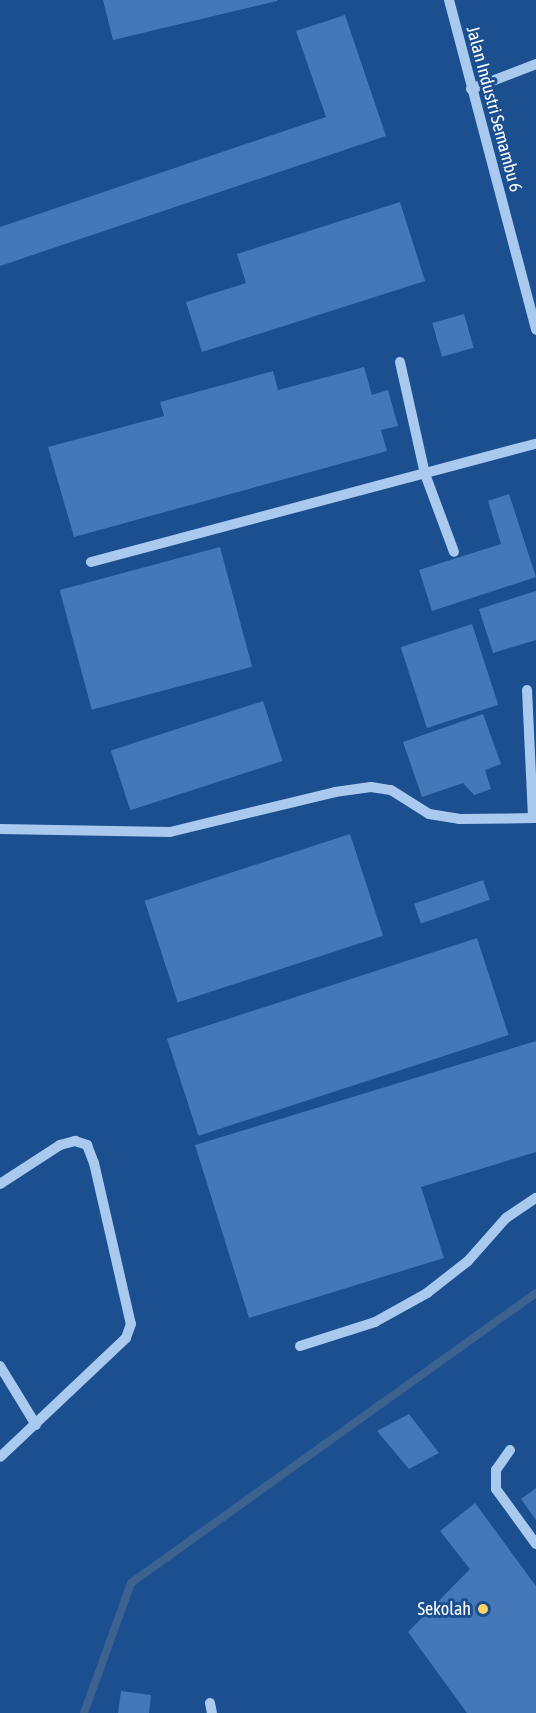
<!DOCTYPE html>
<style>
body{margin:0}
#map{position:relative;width:536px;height:1713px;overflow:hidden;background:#1b4f8f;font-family:"Asap Condensed",sans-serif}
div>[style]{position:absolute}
.stream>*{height:8px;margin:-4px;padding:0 4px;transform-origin:4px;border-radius:4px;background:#3c6290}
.building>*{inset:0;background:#4478b7;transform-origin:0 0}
.minor>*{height:10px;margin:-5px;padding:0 5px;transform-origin:5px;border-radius:5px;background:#a9c9ee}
.dots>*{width:16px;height:16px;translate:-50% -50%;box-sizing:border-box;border:3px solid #1b4f8f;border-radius:50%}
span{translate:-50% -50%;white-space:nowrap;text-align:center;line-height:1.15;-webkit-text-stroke:6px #1b4f8f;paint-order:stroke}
.street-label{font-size:18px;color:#fff}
.poi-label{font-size:18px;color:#fff}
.right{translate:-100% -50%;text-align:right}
</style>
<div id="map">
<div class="stream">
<div style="left:84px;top:1713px;width:138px;rotate:-70.1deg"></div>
<div style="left:131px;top:1583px;width:498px;rotate:-35.6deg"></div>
</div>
<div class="building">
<div style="clip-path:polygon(103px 0,277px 0,277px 1px,113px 40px)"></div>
<div style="clip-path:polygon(345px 15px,386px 136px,0 266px,0 227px,326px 117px,296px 31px)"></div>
<div style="clip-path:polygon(400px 202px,425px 281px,202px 352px,186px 302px,246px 283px,237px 254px)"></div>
<div style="left:464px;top:314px;width:35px;height:33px;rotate:74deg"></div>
<div style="clip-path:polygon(364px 367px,372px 395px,388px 390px,398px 426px,381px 430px,387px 451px,74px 537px,48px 447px,164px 416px,160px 402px,273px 371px,278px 390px)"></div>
<div style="clip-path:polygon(509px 494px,536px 577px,432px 611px,419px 570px,501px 544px,488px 501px)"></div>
<div style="left:220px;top:547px;width:124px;height:166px;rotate:75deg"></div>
<div style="clip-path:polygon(536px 591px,536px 640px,493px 653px,479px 609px)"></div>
<div style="left:472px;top:624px;width:85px;height:75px;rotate:72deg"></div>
<div style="left:263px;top:701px;width:63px;height:160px;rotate:72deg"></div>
<div style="clip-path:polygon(483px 714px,501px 764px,485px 770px,491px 789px,474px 795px,463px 783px,422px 797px,403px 742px)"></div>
<div style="left:350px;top:834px;width:107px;height:216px;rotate:72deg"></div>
<div style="left:483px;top:880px;width:21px;height:73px;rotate:71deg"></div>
<div style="left:477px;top:938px;width:102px;height:326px;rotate:72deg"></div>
<div style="clip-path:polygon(536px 1041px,536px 1152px,421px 1187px,444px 1258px,249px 1318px,195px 1145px)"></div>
<div style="clip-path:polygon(409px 1414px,439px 1453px,409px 1469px,377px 1431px)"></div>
<div style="clip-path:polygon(536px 1488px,536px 1520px,521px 1499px)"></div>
<div style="clip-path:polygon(475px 1503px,536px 1586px,536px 1713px,467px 1713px,408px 1632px,470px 1569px,440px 1531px)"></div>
<div style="clip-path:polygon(121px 1691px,151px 1695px,149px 1713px,118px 1713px)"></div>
</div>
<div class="minor">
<div style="left:449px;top:0;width:341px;rotate:75.2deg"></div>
<div style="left:471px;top:89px;width:70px;rotate:-21deg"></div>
<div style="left:400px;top:362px;width:115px;rotate:77.4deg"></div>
<div style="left:425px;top:474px;width:83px;rotate:69.6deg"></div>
<div style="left:91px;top:562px;width:460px;rotate:-14.9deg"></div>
<div style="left:527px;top:690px;width:128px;rotate:87.3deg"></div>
<div style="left:0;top:829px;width:170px;rotate:1deg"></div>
<div style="left:170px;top:832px;width:170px;rotate:-13.6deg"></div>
<div style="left:335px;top:792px;width:36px;rotate:-8deg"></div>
<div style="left:371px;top:787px;width:20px;rotate:9deg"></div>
<div style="left:391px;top:790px;width:45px;rotate:32.3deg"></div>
<div style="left:429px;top:814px;width:30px;rotate:9deg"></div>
<div style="left:459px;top:819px;width:77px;rotate:-0.7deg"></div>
<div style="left:0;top:1184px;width:72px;rotate:-33deg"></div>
<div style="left:60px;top:1145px;width:16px;rotate:-15deg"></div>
<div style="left:75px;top:1141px;width:13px;rotate:18deg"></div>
<div style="left:87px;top:1145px;width:19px;rotate:69deg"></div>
<div style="left:94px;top:1163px;width:165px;rotate:77.1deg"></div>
<div style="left:131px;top:1324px;width:15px;rotate:110deg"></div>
<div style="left:126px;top:1338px;width:173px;rotate:136.6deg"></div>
<div style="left:300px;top:1346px;width:79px;rotate:-17.7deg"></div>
<div style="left:375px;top:1322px;width:60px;rotate:-29.1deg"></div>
<div style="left:427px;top:1293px;width:52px;rotate:-38deg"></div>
<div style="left:468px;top:1261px;width:57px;rotate:-48.5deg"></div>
<div style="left:506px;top:1218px;width:36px;rotate:-34deg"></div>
<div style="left:0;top:1366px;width:69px;rotate:58.6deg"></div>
<div style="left:510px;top:1450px;width:24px;rotate:125deg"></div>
<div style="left:496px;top:1470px;width:19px;rotate:90deg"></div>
<div style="left:496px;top:1489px;width:68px;rotate:54deg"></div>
<div style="left:210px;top:1703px;width:10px;rotate:79deg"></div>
</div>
<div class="dots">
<div style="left:483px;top:1609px;background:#ffd166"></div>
</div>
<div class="street-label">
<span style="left:494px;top:109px;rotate:75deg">Jalan Industri Semambu 6</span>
</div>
<div class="poi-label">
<span class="right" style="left:471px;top:1609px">Sekolah</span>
</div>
</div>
